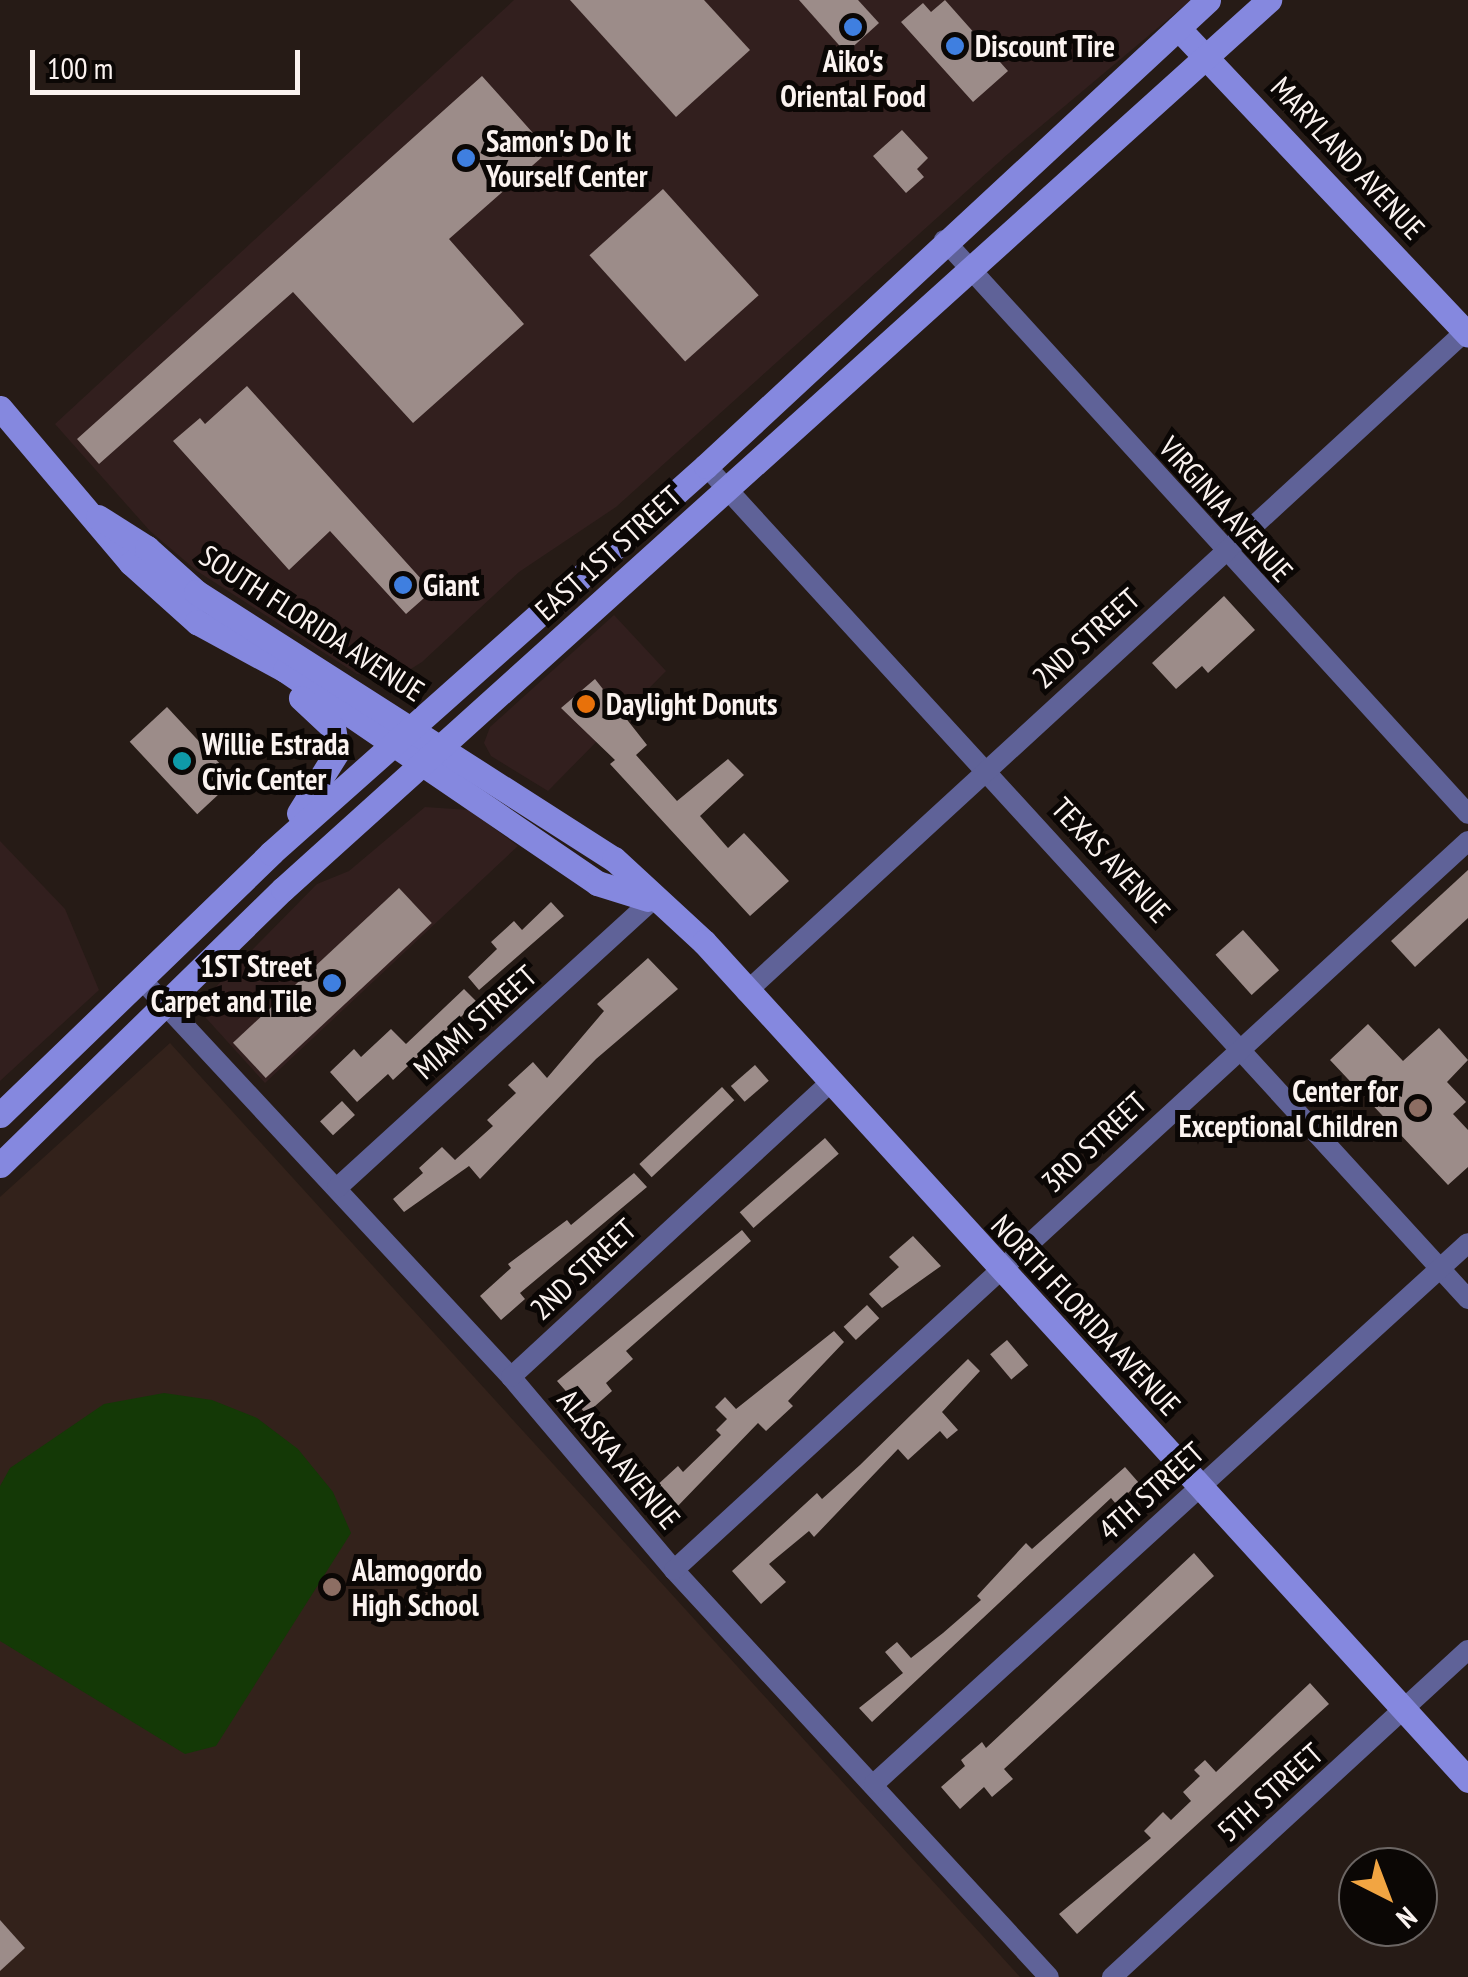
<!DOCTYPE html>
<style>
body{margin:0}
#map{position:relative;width:1468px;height:1977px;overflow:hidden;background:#261b16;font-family:"PT Sans Narrow",sans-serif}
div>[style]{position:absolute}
.commercial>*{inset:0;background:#321f1e}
.built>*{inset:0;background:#33221b}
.green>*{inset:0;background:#143906}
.building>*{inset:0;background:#9c8c89;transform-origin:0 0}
.street>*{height:20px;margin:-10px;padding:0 10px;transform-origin:10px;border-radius:10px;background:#5f6298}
.secondary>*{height:25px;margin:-12.5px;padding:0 12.5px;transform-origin:12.5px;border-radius:12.5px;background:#8588df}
.dots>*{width:28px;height:28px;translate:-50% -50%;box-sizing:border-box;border:5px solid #0b0705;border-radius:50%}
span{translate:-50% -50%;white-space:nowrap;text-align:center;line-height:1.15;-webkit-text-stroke:10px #0b0705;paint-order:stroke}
.poi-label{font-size:30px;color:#fbf3f0;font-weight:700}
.left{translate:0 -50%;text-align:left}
.right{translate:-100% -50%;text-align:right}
.street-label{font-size:30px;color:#fbf3f0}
.north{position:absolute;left:1338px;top:1847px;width:100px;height:100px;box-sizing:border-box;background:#0b0705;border:2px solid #6b6563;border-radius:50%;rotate:138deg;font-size:28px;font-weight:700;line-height:40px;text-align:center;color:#fbf3f0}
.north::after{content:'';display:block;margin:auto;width:35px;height:45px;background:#f2a542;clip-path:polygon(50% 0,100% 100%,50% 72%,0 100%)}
.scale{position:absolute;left:30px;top:50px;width:270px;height:45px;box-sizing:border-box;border:5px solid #fbf3f0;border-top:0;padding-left:12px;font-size:30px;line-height:35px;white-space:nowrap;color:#fbf3f0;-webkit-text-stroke:8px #0b0705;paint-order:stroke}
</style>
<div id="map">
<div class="commercial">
<div style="clip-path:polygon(514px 0,1191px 0,1009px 153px,616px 507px,519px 572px,422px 662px,395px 679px,357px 674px,197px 571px,150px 531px,55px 424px)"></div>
<div style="clip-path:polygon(614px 615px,666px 671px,548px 791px,491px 756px,484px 743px,490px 727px)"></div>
<div style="clip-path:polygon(425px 807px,469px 810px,518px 846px,265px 1083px,196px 1007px,317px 884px,349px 871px)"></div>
<div style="clip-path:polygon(0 841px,65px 909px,99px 990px,0 1081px)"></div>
</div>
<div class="built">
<div style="clip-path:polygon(170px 1043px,1020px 1977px,0 1977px,0 1197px)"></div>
</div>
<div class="green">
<div style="clip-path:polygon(164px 1393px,212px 1400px,257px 1418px,298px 1449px,333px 1492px,351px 1533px,216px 1746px,185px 1754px,0 1641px,0 1486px,10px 1468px,104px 1404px)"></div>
</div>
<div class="building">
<div style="clip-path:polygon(570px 0,704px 0,750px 50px,676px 117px)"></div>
<div style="clip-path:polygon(799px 0,858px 0,879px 23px,846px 53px)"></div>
<div style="clip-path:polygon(945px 0,1008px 71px,973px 102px,901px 22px,923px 3px,931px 12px)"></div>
<div style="clip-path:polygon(482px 76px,549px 151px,449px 239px,524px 324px,413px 423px,293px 292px,99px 464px,77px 439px)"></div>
<div style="clip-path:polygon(902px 130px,928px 158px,917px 169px,924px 177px,906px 193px,873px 156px)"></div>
<div style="left:663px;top:189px;width:143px;height:99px;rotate:48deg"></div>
<div style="clip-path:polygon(247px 386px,432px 591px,406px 614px,330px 531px,289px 570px,173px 441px,200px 418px,205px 424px)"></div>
<div style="clip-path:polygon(1224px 596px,1255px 630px,1208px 673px,1202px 666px,1176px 689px,1152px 663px)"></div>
<div style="clip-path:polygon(595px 679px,647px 745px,636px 755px,677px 801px,728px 759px,744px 775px,700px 816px,728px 848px,744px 833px,789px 881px,750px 916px,610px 764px,615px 760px,561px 708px)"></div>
<div style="left:167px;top:707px;width:99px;height:51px;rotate:47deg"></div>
<div style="clip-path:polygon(1468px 870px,1468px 918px,1415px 967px,1391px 941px)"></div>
<div style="left:399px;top:888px;width:48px;height:227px;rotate:47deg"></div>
<div style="clip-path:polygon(551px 902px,564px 916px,479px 990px,468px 977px,497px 949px,491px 942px,514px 921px,522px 930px)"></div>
<div style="left:1243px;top:930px;width:54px;height:37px;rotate:48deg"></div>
<div style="clip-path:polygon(648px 958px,678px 989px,596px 1059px,480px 1179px,469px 1166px,404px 1212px,393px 1199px,423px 1173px,419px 1168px,442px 1147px,455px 1160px,493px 1126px,487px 1120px,516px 1093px,508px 1085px,533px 1062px,547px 1078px,604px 1011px,597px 1004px)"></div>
<div style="clip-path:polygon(464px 989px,477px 1002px,393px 1080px,388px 1074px,357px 1102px,330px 1072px,354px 1049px,361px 1057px,391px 1029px,406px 1044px)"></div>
<div style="clip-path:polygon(1368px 1024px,1403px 1061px,1439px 1028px,1468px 1060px,1447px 1082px,1466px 1102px,1453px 1114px,1468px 1130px,1468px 1167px,1448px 1185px,1330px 1060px)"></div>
<div style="left:755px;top:1065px;width:21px;height:32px;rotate:49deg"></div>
<div style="left:722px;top:1087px;width:18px;height:113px;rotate:47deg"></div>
<div style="left:342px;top:1101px;width:19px;height:30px;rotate:47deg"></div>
<div style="left:825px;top:1138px;width:21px;height:113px;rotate:49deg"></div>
<div style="clip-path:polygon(634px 1173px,647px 1187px,520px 1293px,525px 1299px,501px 1320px,480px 1296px,511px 1268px,508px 1264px,567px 1220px,571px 1225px)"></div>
<div style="clip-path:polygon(742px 1230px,751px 1241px,626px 1351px,633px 1359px,606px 1383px,612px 1391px,586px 1414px,557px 1381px)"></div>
<div style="clip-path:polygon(913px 1236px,941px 1266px,882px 1308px,869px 1294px,899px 1267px,889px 1257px)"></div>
<div style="left:867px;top:1305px;width:18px;height:32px;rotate:47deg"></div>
<div style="clip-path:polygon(834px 1331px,844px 1342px,788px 1401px,793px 1406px,766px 1431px,758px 1423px,674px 1510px,654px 1488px,678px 1466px,683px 1472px,721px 1435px,716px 1430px,727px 1419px,715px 1407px,725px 1397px,736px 1409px)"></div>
<div style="left:1007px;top:1340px;width:33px;height:22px;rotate:50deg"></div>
<div style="clip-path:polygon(968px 1359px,980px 1371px,942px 1412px,958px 1430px,947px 1439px,940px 1431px,908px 1460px,898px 1449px,814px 1537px,809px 1531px,769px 1564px,786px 1582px,761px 1604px,732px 1571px,817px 1493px,822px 1499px,860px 1465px)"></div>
<div style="clip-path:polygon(1125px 1467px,1139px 1483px,1116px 1504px,1111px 1498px,872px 1722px,859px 1708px,903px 1673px,885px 1652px,897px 1642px,911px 1658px,943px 1633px,981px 1600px,977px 1596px,1026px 1543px,1032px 1549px)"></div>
<div style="clip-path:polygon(1194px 1553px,1214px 1576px,1004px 1769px,1013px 1779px,992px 1797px,984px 1787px,960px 1809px,941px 1787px,965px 1766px,961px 1760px,982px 1742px,986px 1748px)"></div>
<div style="clip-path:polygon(1310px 1683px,1329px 1704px,1077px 1934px,1059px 1914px,1151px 1838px,1144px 1831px,1163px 1812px,1171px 1820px,1191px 1801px,1183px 1792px,1200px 1776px,1194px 1770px,1205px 1760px,1216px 1772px)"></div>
<div style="clip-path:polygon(0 1920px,25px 1948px,0 1971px)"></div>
</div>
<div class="street">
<div style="left:944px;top:240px;width:777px;rotate:47.61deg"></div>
<div style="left:706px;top:466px;width:1129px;rotate:47.55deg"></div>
<div style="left:142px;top:980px;width:542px;rotate:47.09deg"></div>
<div style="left:511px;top:1377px;width:253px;rotate:49.8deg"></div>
<div style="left:674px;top:1570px;width:553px;rotate:47.34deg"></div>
<div style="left:746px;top:992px;width:980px;rotate:-42.56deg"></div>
<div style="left:337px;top:1188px;width:427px;rotate:-42.4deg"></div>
<div style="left:511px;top:1377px;width:432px;rotate:-42.7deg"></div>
<div style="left:674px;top:1570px;width:1078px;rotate:-42.56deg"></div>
<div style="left:874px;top:1784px;width:803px;rotate:-42.33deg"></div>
<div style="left:1112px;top:1977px;width:483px;rotate:-42.6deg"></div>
</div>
<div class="secondary">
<div style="left:1178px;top:28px;width:422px;rotate:46.6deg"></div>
<div style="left:0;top:408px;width:203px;rotate:49.8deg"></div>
<div style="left:131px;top:563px;width:89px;rotate:41.8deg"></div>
<div style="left:197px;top:622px;width:100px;rotate:28.6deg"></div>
<div style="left:285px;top:670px;width:378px;rotate:34.3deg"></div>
<div style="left:597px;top:883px;width:53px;rotate:17.4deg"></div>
<div style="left:98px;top:517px;width:58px;rotate:32.3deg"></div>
<div style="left:147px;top:548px;width:66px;rotate:41.9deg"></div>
<div style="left:196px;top:592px;width:496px;rotate:32.6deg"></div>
<div style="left:614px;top:859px;width:122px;rotate:42.7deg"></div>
<div style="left:704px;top:942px;width:1134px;rotate:47.64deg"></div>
<div style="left:299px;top:813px;width:72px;rotate:-58.1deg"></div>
<div style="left:337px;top:752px;width:24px;rotate:-99deg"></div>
<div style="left:333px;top:728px;width:44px;rotate:-136.8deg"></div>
<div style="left:0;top:1115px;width:377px;rotate:-44deg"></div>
<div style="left:271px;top:853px;width:582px;rotate:-41.66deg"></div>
<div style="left:706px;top:466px;width:685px;rotate:-42.87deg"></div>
<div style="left:0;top:1165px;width:395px;rotate:-44.3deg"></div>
<div style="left:283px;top:889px;width:1328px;rotate:-42.04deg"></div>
</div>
<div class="dots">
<div style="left:853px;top:27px;background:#3f7fe0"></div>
<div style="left:955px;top:46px;background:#3f7fe0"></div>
<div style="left:466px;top:158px;background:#3f7fe0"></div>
<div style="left:403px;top:585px;background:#3f7fe0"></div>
<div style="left:586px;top:704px;background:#e8710a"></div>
<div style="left:182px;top:761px;background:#0f9aa8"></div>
<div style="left:332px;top:983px;background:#3f7fe0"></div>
<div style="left:1418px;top:1108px;background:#8d6e63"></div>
<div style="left:332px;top:1587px;background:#8d6e63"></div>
</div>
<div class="poi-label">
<span class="left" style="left:975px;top:46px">Discount Tire</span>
<span style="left:853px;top:78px">Aiko's<br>Oriental Food</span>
<span class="left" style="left:486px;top:158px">Samon's Do It<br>Yourself Center</span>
<span class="left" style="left:423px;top:585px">Giant</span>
<span class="left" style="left:606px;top:704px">Daylight Donuts</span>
<span class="left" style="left:202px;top:761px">Willie Estrada<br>Civic Center</span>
<span class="right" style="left:312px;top:983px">1ST Street<br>Carpet and Tile</span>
<span class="right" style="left:1398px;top:1108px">Center for<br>Exceptional Children</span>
<span class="left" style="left:352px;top:1587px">Alamogordo<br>High School</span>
</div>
<div class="street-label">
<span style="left:1348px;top:158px;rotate:47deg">MARYLAND AVENUE</span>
<span style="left:1226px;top:509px;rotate:48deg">VIRGINIA AVENUE</span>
<span style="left:608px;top:553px;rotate:-42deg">EAST 1ST STREET</span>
<span style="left:312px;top:623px;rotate:33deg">SOUTH FLORIDA AVENUE</span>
<span style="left:1086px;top:638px;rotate:-42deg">2ND STREET</span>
<span style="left:1111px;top:860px;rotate:47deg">TEXAS AVENUE</span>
<span style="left:475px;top:1022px;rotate:-42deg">MIAMI STREET</span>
<span style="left:1094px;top:1142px;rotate:-43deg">3RD STREET</span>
<span style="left:583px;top:1269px;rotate:-43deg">2ND STREET</span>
<span style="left:1086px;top:1315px;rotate:47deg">NORTH FLORIDA AVENUE</span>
<span style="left:619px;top:1459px;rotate:50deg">ALASKA AVENUE</span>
<span style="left:1151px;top:1491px;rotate:-42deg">4TH STREET</span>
<span style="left:1270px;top:1792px;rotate:-42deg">5TH STREET</span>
</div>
<div class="north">N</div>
<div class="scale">100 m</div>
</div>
